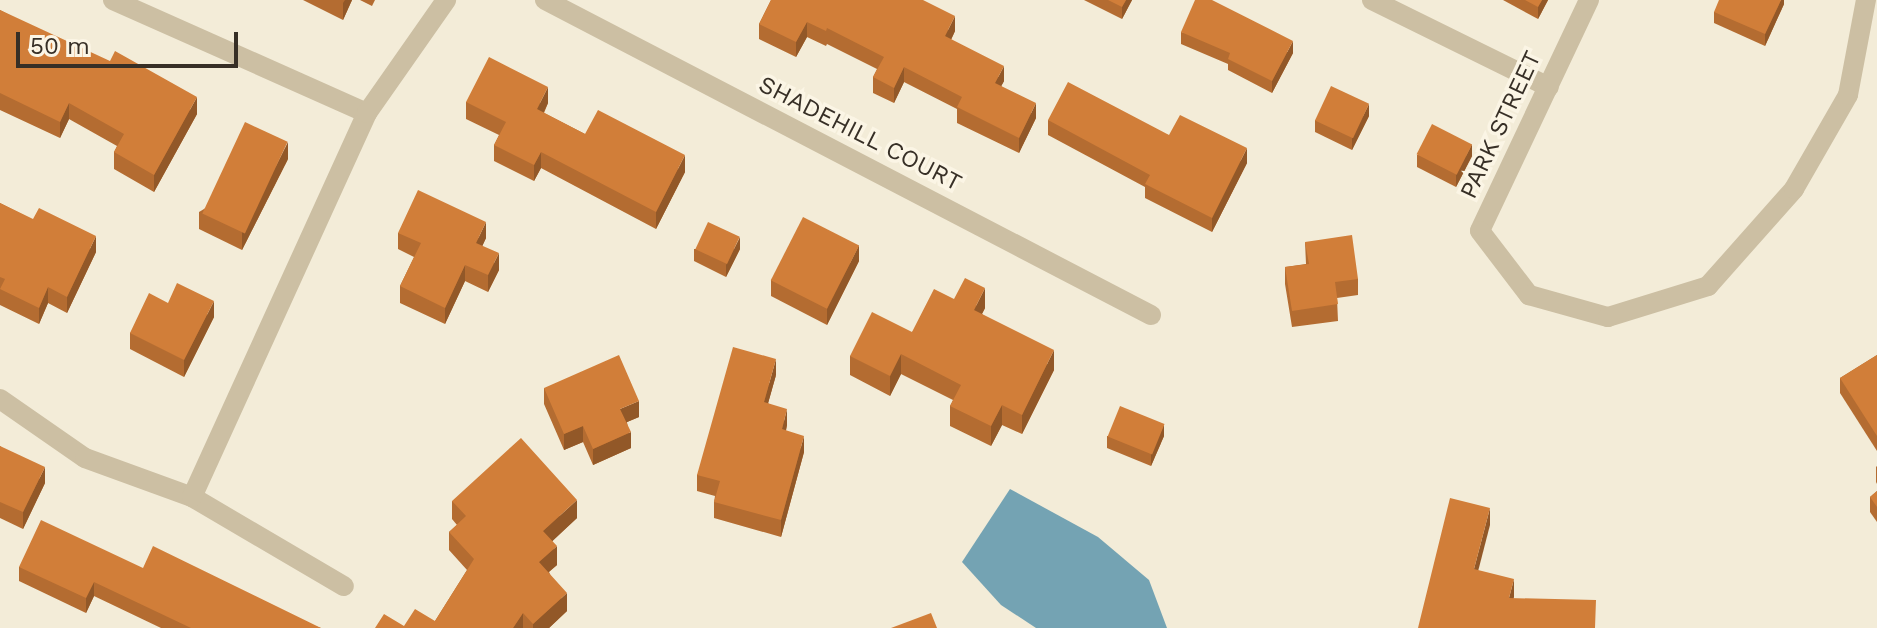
<!DOCTYPE html>
<style>
body{margin:0}
#map{position:relative;width:1877px;height:628px;overflow:hidden;background:#f3ecd8;font-family:"Work Sans",sans-serif}
div>[style]{position:absolute}
.water>*{inset:0;background:#74a3b3}
.street>*{height:20px;margin:-10px;padding:0 10px;transform-origin:10px;border-radius:10px;background:#ccbfa3}
.wall>*{inset:0;background:#b46c31}
.shaded-wall>*{inset:0;background:#925828}
.building>*{inset:0;background:#d17e39;transform-origin:0 0}
span{translate:-50% -50%;white-space:nowrap;text-align:center;line-height:1.15;-webkit-text-stroke:7px #fbf5e5;paint-order:stroke}
.street-label{font-size:24px;color:#372f26}
.scale{position:absolute;left:16px;top:32px;width:222px;height:36px;box-sizing:border-box;border:4px solid #372f26;border-top:0;padding-left:10px;font-size:24px;line-height:28px;white-space:nowrap;color:#372f26;-webkit-text-stroke:6px #fbf5e5;paint-order:stroke}
</style>
<div id="map">
<div class="water">
<div style="clip-path:polygon(1010px 489px,1098px 537px,1149px 580px,1167px 628px,1036px 628px,1001px 605px,962px 562px)"></div>
</div>
<div class="street">
<div style="left:113px;top:0;width:278px;rotate:24deg"></div>
<div style="left:545px;top:0;width:683px;rotate:27.47deg"></div>
<div style="left:1372px;top:0;width:197px;rotate:26.2deg"></div>
<div style="left:1589px;top:0;width:255px;rotate:115.3deg"></div>
<div style="left:1480px;top:231px;width:81px;rotate:52.6deg"></div>
<div style="left:1529px;top:295px;width:82px;rotate:15.6deg"></div>
<div style="left:1608px;top:317px;width:105px;rotate:-17.2deg"></div>
<div style="left:1708px;top:286px;width:130px;rotate:-48.4deg"></div>
<div style="left:1794px;top:189px;width:108px;rotate:-60.1deg"></div>
<div style="left:1848px;top:95px;width:97px;rotate:-79.3deg"></div>
<div style="left:0;top:399px;width:103px;rotate:34.8deg"></div>
<div style="left:85px;top:458px;width:114px;rotate:20deg"></div>
<div style="left:192px;top:497px;width:176px;rotate:30.4deg"></div>
<div style="left:192px;top:497px;width:422px;rotate:-65.5deg"></div>
<div style="left:367px;top:113px;width:138px;rotate:-55deg"></div>
</div>
<div class="wall">
<div style="clip-path:polygon(303px 0,352px 0,343px 20px)"></div>
<div style="clip-path:polygon(360px 0,375px 0,372px 6px)"></div>
<div style="clip-path:polygon(771px 0,955px 31px,951px 40px,1004px 81px,1001px 86px,1036px 118px,1019px 153px,957px 123px,957px 109px,904px 82px,894px 103px,873px 93px,873px 77px,877px 69px,827px 44px,826px 46px,807px 37px,796px 57px,759px 39px,759px 24px)"></div>
<div style="clip-path:polygon(1084px 0,1132px 0,1122px 19px)"></div>
<div style="clip-path:polygon(1503px 0,1548px 0,1538px 19px)"></div>
<div style="clip-path:polygon(1784px 0,1784px 4px,1765px 46px,1714px 23px,1714px 12px)"></div>
<div style="clip-path:polygon(0 10px,197px 114px,154px 192px,114px 169px,114px 152px,117px 146px,69px 119px,60px 138px,0 110px)"></div>
<div style="clip-path:polygon(1181px 32px,1293px 53px,1272px 93px,1228px 70px,1228px 64px,1181px 44px)"></div>
<div style="clip-path:polygon(466px 102px,548px 103px,544px 113px,585px 134px,685px 172px,656px 229px,541px 168px,534px 181px,494px 161px,494px 145px,499px 135px,466px 119px)"></div>
<div style="clip-path:polygon(1369px 116px,1352px 150px,1315px 132px,1315px 120px)"></div>
<div style="clip-path:polygon(1048px 120px,1169px 135px,1247px 163px,1212px 232px,1145px 198px,1145px 187px,1048px 135px)"></div>
<div style="clip-path:polygon(1417px 155px,1472px 156px,1456px 187px,1417px 167px)"></div>
<div style="clip-path:polygon(288px 159px,242px 250px,199px 229px,199px 212px)"></div>
<div style="clip-path:polygon(0 203px,96px 252px,67px 313px,48px 303px,39px 324px,0 305px)"></div>
<div style="clip-path:polygon(398px 233px,486px 238px,482px 246px,499px 270px,488px 292px,465px 281px,445px 324px,400px 303px,400px 286px,414px 257px,398px 249px)"></div>
<div style="clip-path:polygon(1305px 242px,1358px 279px,1358px 295px,1337px 298px,1338px 321px,1292px 327px,1285px 284px,1285px 267px,1306px 264px)"></div>
<div style="clip-path:polygon(694px 249px,740px 249px,726px 277px,694px 261px)"></div>
<div style="clip-path:polygon(859px 261px,827px 325px,771px 296px,771px 280px)"></div>
<div style="clip-path:polygon(954px 299px,985px 308px,982px 314px,1054px 370px,1022px 434px,1002px 425px,991px 446px,950px 426px,950px 406px,953px 400px,901px 374px,890px 396px,850px 375px,850px 356px,912px 332px)"></div>
<div style="clip-path:polygon(168px 303px,214px 317px,184px 377px,130px 349px,130px 333px)"></div>
<div style="clip-path:polygon(1877px 355px,1877px 451px,1840px 393px,1840px 378px)"></div>
<div style="clip-path:polygon(776px 375px,768px 403px,787px 425px,786px 431px,804px 452px,781px 537px,714px 518px,714px 502px,715px 496px,697px 491px,697px 475px)"></div>
<div style="clip-path:polygon(544px 388px,639px 417px,627px 422px,631px 448px,593px 465px,583px 442px,564px 450px,544px 404px)"></div>
<div style="clip-path:polygon(1107px 436px,1164px 436px,1151px 466px,1107px 448px)"></div>
<div style="clip-path:polygon(0 446px,45px 483px,23px 529px,0 518px)"></div>
<div style="clip-path:polygon(1877px 466px,1877px 484px,1876px 482px,1876px 467px)"></div>
<div style="clip-path:polygon(1877px 491px,1877px 522px,1870px 512px,1870px 497px)"></div>
<div style="clip-path:polygon(452px 501px,577px 518px,552px 541px,557px 565px,549px 572px,567px 611px,549px 628px,375px 628px,404px 626px,435px 621px,467px 570px,449px 550px,449px 532px,457px 525px,452px 519px)"></div>
<div style="clip-path:polygon(19px 567px,143px 568px,321px 628px,161px 628px,94px 596px,86px 613px,19px 581px)"></div>
</div>
<div class="shaded-wall">
<div style="clip-path:polygon(345px 0,352px 0,343px 20px,343px 3px)"></div>
<div style="clip-path:polygon(1126px 0,1132px 0,1122px 19px,1122px 7px)"></div>
<div style="clip-path:polygon(1542px 0,1548px 0,1538px 19px,1538px 7px)"></div>
<div style="clip-path:polygon(1781px 0,1784px 0,1784px 4px,1765px 46px,1765px 34px)"></div>
<div style="clip-path:polygon(955px 16px,955px 31px,945px 52px,945px 36px)"></div>
<div style="clip-path:polygon(807px 22px,807px 37px,796px 57px,796px 42px)"></div>
<div style="clip-path:polygon(1293px 41px,1293px 53px,1272px 93px,1272px 81px)"></div>
<div style="clip-path:polygon(1004px 66px,1004px 81px,995px 98px,995px 83px)"></div>
<div style="clip-path:polygon(904px 67px,904px 82px,894px 103px,894px 88px)"></div>
<div style="clip-path:polygon(548px 87px,548px 103px,537px 126px,537px 109px)"></div>
<div style="clip-path:polygon(197px 97px,197px 114px,154px 192px,154px 175px)"></div>
<div style="clip-path:polygon(69px 103px,69px 119px,60px 138px,60px 122px)"></div>
<div style="clip-path:polygon(1036px 103px,1036px 118px,1019px 153px,1019px 138px)"></div>
<div style="clip-path:polygon(1369px 104px,1369px 116px,1352px 150px,1352px 138px)"></div>
<div style="clip-path:polygon(288px 142px,288px 159px,242px 250px,242px 233px)"></div>
<div style="clip-path:polygon(1472px 144px,1472px 156px,1456px 187px,1456px 175px)"></div>
<div style="clip-path:polygon(1247px 148px,1247px 163px,1212px 232px,1212px 218px)"></div>
<div style="clip-path:polygon(541px 152px,541px 168px,534px 181px,534px 165px)"></div>
<div style="clip-path:polygon(685px 155px,685px 172px,656px 229px,656px 212px)"></div>
<div style="clip-path:polygon(486px 222px,486px 238px,476px 260px,476px 243px)"></div>
<div style="clip-path:polygon(96px 236px,96px 252px,67px 313px,67px 297px)"></div>
<div style="clip-path:polygon(740px 237px,740px 249px,726px 277px,726px 265px)"></div>
<div style="clip-path:polygon(859px 245px,859px 261px,827px 325px,827px 309px)"></div>
<div style="clip-path:polygon(499px 253px,499px 270px,488px 292px,488px 275px)"></div>
<div style="clip-path:polygon(465px 265px,465px 281px,445px 324px,445px 308px)"></div>
<div style="clip-path:polygon(48px 287px,48px 303px,39px 324px,39px 308px)"></div>
<div style="clip-path:polygon(985px 288px,985px 308px,974px 329px,974px 310px)"></div>
<div style="clip-path:polygon(214px 301px,214px 317px,184px 377px,184px 360px)"></div>
<div style="clip-path:polygon(1054px 350px,1054px 370px,1022px 434px,1022px 415px)"></div>
<div style="clip-path:polygon(901px 354px,901px 374px,890px 396px,890px 376px)"></div>
<div style="clip-path:polygon(776px 359px,776px 375px,764px 418px,764px 402px)"></div>
<div style="clip-path:polygon(639px 401px,639px 417px,620px 425px,620px 409px)"></div>
<div style="clip-path:polygon(1002px 405px,1002px 425px,991px 446px,991px 426px)"></div>
<div style="clip-path:polygon(787px 409px,787px 425px,782px 446px,782px 429px)"></div>
<div style="clip-path:polygon(1164px 424px,1164px 436px,1151px 466px,1151px 454px)"></div>
<div style="clip-path:polygon(583px 426px,583px 442px,564px 450px,564px 434px)"></div>
<div style="clip-path:polygon(631px 432px,631px 448px,593px 465px,593px 449px)"></div>
<div style="clip-path:polygon(804px 436px,804px 452px,781px 537px,781px 520px)"></div>
<div style="clip-path:polygon(45px 467px,45px 483px,23px 529px,23px 512px)"></div>
<div style="clip-path:polygon(577px 500px,577px 518px,543px 550px,543px 531px)"></div>
<div style="clip-path:polygon(1490px 508px,1490px 525px,1474px 587px,1474px 569px)"></div>
<div style="clip-path:polygon(557px 546px,557px 565px,539px 580px,539px 562px)"></div>
<div style="clip-path:polygon(1514px 579px,1514px 597px,1509px 615px,1509px 598px)"></div>
<div style="clip-path:polygon(94px 582px,94px 596px,86px 613px,86px 598px)"></div>
<div style="clip-path:polygon(567px 593px,567px 611px,549px 628px,533px 628px,533px 624px)"></div>
<div style="clip-path:polygon(523px 613px,523px 628px,513px 628px)"></div>
</div>
<div class="building">
<div style="clip-path:polygon(771px 0,923px 0,955px 16px,945px 36px,1004px 66px,995px 83px,1036px 103px,1019px 138px,957px 107px,962px 97px,904px 67px,894px 88px,873px 77px,884px 57px,827px 28px,826px 31px,807px 22px,796px 42px,759px 24px)"></div>
<div style="clip-path:polygon(1108px 0,1126px 0,1122px 7px)"></div>
<div style="clip-path:polygon(1195px 0,1212px 0,1293px 41px,1272px 81px,1228px 59px,1230px 53px,1181px 32px)"></div>
<div style="clip-path:polygon(1525px 0,1542px 0,1538px 7px)"></div>
<div style="clip-path:polygon(1719px 0,1781px 0,1765px 34px,1714px 12px)"></div>
<div style="clip-path:polygon(0 10px,110px 61px,115px 51px,197px 97px,154px 175px,114px 152px,124px 134px,69px 103px,60px 122px,0 93px)"></div>
<div style="clip-path:polygon(489px 57px,548px 87px,537px 109px,585px 134px,598px 110px,685px 155px,656px 212px,541px 152px,534px 165px,494px 145px,506px 122px,466px 102px)"></div>
<div style="clip-path:polygon(1068px 82px,1169px 135px,1180px 115px,1247px 148px,1212px 218px,1145px 184px,1150px 175px,1048px 120px)"></div>
<div style="left:1331px;top:86px;width:42px;height:38px;rotate:25deg"></div>
<div style="left:245px;top:122px;width:47px;height:101px;rotate:25deg"></div>
<div style="left:1432px;top:124px;width:45px;height:34px;rotate:27deg"></div>
<div style="clip-path:polygon(418px 190px,486px 222px,476px 243px,499px 253px,488px 275px,465px 265px,445px 308px,400px 286px,421px 243px,398px 233px)"></div>
<div style="clip-path:polygon(0 203px,33px 219px,39px 208px,96px 236px,67px 297px,48px 287px,39px 308px,0 289px,5px 279px,0 277px)"></div>
<div style="left:803px;top:217px;width:63px;height:71px;rotate:27deg"></div>
<div style="left:708px;top:222px;width:35px;height:30px;rotate:25deg"></div>
<div style="clip-path:polygon(1352px 235px,1358px 279px,1335px 282px,1338px 304px,1292px 311px,1285px 267px,1309px 264px,1305px 242px)"></div>
<div style="clip-path:polygon(965px 278px,985px 288px,974px 310px,1054px 350px,1022px 415px,1002px 405px,991px 426px,950px 406px,961px 385px,901px 354px,890px 376px,850px 356px,872px 312px,912px 332px,934px 289px,954px 299px)"></div>
<div style="clip-path:polygon(177px 283px,214px 301px,184px 360px,130px 333px,149px 293px,168px 303px)"></div>
<div style="clip-path:polygon(733px 347px,776px 359px,764px 402px,787px 409px,782px 429px,804px 436px,781px 520px,714px 502px,720px 481px,697px 475px)"></div>
<div style="clip-path:polygon(619px 355px,639px 401px,620px 409px,631px 432px,593px 449px,583px 426px,564px 434px,544px 388px)"></div>
<div style="clip-path:polygon(1877px 355px,1877px 436px,1840px 378px)"></div>
<div style="left:1120px;top:406px;width:48px;height:33px;rotate:22deg"></div>
<div style="clip-path:polygon(521px 438px,577px 500px,543px 531px,557px 546px,539px 562px,567px 593px,533px 624px,523px 613px,513px 628px,375px 628px,384px 614px,404px 626px,415px 609px,435px 621px,474px 559px,449px 532px,466px 516px,452px 501px)"></div>
<div style="clip-path:polygon(0 446px,45px 467px,23px 512px,0 502px)"></div>
<div style="clip-path:polygon(1877px 491px,1877px 507px,1870px 497px)"></div>
<div style="clip-path:polygon(1450px 498px,1490px 508px,1474px 569px,1514px 579px,1509px 598px,1596px 600px,1595px 628px,1418px 628px)"></div>
<div style="clip-path:polygon(41px 520px,143px 568px,153px 546px,321px 628px,191px 628px,94px 582px,86px 598px,19px 567px)"></div>
<div style="clip-path:polygon(931px 613px,937px 628px,891px 628px)"></div>
</div>
<div class="street-label">
<span style="left:1501px;top:125px;rotate:-65deg">PARK STREET</span>
<span style="left:860px;top:134px;rotate:27deg">SHADEHILL COURT</span>
</div>
<div class="scale">50 m</div>
</div>
